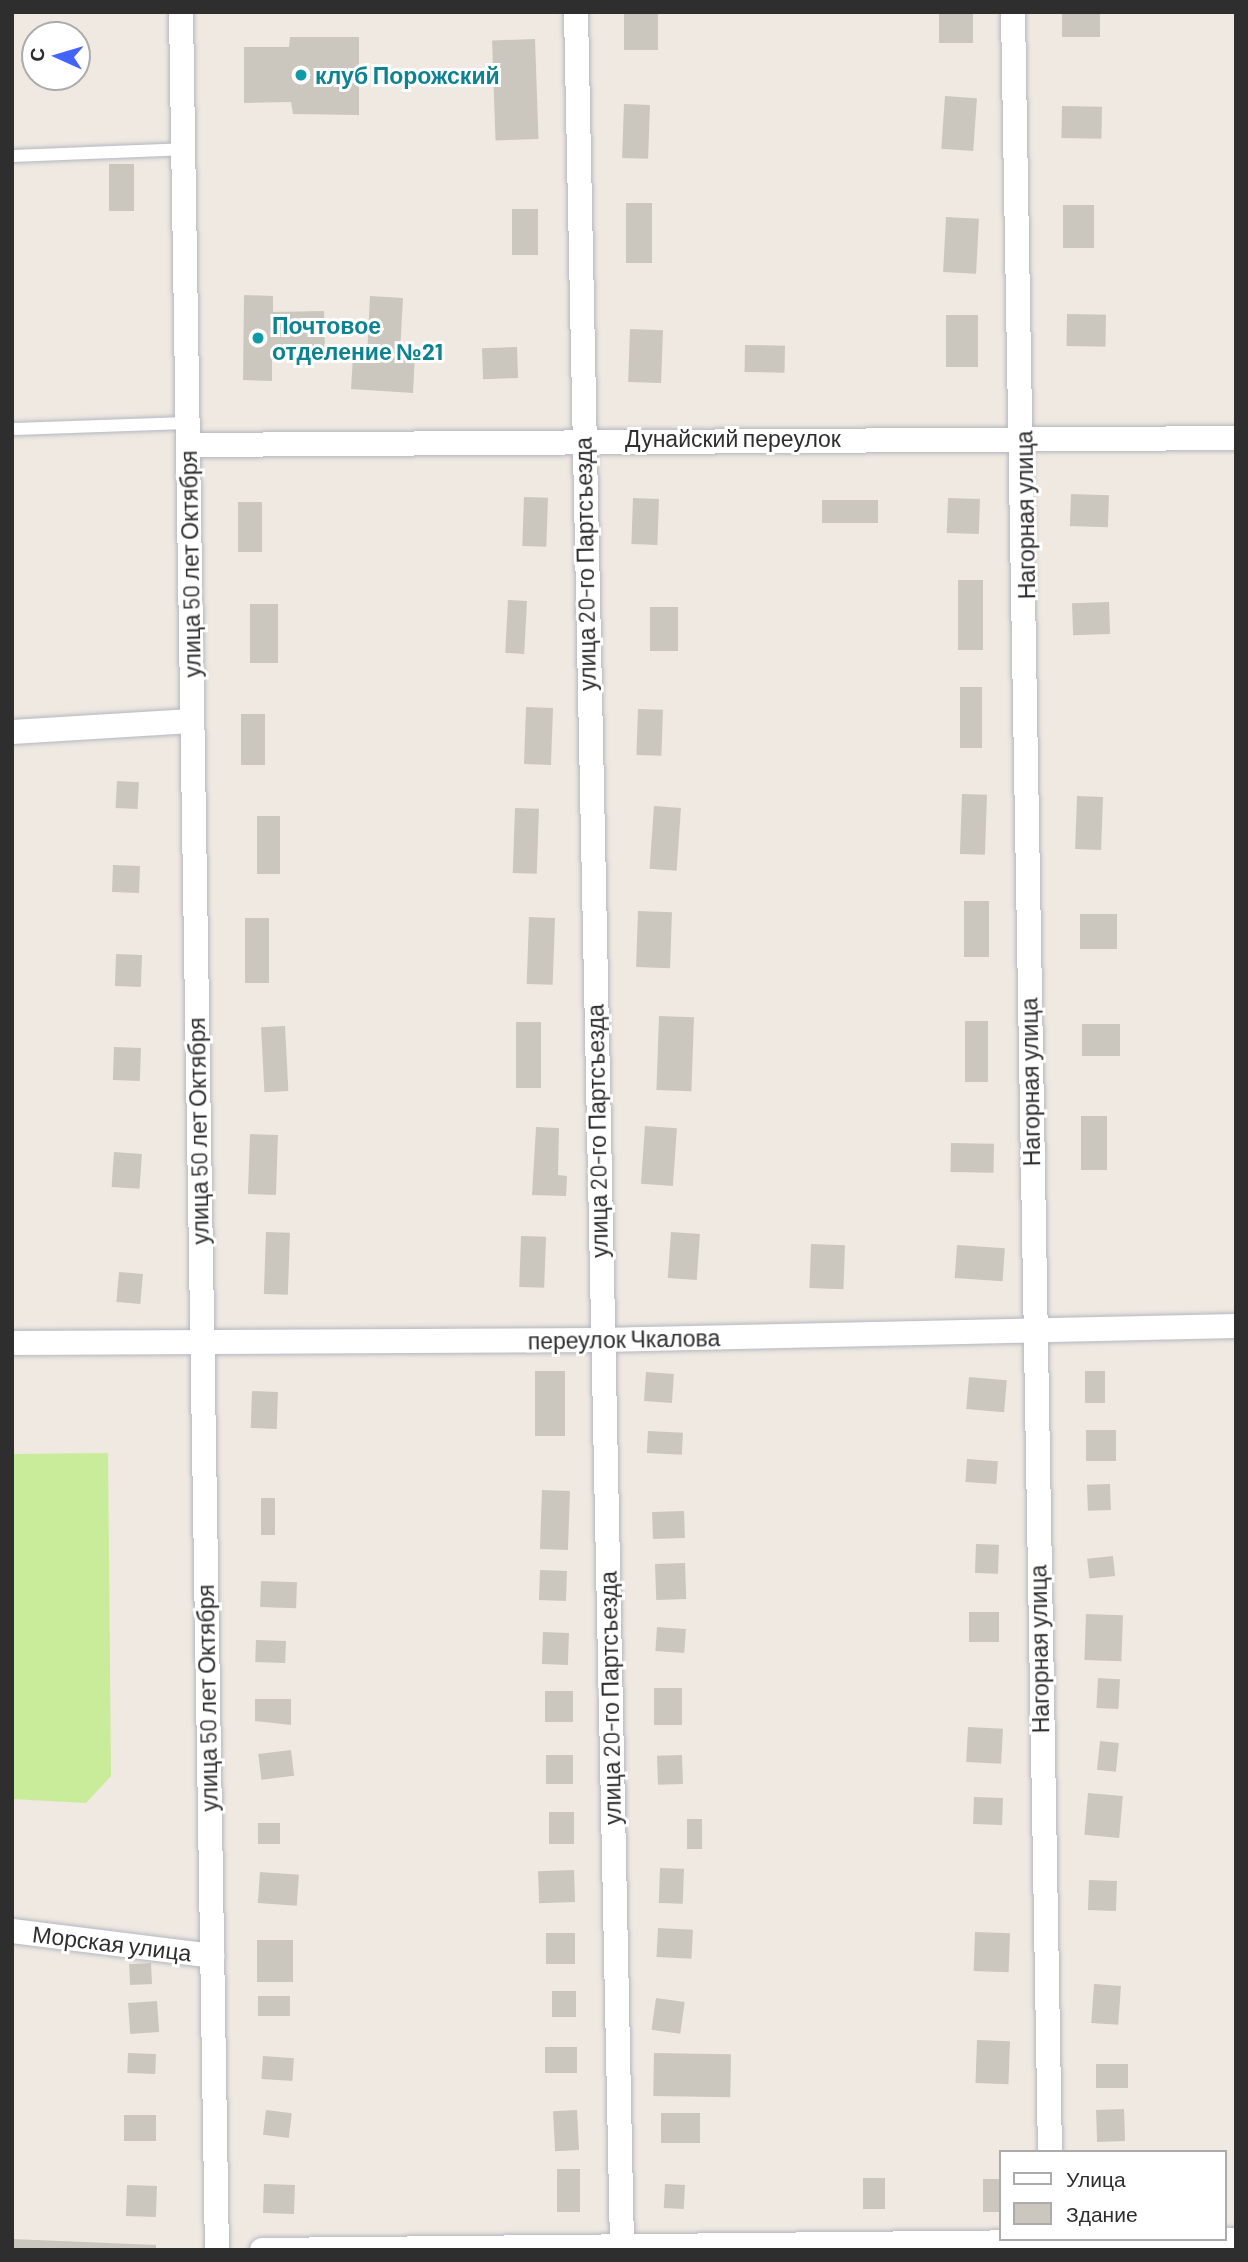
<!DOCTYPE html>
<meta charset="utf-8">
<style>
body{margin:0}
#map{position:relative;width:1248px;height:2262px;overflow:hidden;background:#efe9e1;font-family:Barlow,sans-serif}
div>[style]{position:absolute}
.pitch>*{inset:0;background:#c9ec9a}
.building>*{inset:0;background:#cbc7bf;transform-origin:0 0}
.roads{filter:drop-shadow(0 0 2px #b4b7c1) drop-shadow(0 0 2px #b4b7c1)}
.service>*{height:12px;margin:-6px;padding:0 6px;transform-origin:6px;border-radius:6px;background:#fff}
.minor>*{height:24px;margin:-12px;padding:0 12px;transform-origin:12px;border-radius:12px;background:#fff}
.dots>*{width:19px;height:19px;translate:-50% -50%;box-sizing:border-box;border:4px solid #fff;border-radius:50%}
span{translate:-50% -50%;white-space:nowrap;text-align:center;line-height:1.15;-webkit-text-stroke:6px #fff;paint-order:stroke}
.culture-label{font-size:23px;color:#0d838f;font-weight:700}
.left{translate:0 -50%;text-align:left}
.street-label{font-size:23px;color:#2e2e2e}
.frame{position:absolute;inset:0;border:14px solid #2e2e2e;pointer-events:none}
.legend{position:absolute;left:999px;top:2150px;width:228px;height:91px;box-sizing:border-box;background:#fff;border:2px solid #ababab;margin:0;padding:9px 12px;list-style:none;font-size:21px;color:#2e2e2e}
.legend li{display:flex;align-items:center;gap:14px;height:35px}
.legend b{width:35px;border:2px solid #ababab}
.north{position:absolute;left:21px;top:21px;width:70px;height:70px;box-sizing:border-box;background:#fff;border:2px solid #ababab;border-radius:50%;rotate:274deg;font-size:19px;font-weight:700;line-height:28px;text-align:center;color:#2e2e2e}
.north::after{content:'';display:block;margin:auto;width:24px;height:32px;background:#4264fb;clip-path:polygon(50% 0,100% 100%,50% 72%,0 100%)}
</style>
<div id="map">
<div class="pitch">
<div style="clip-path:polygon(108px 1453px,111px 1776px,86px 1803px,12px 1799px,12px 1454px)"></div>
</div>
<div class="building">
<div style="left:624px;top:12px;width:34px;height:38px"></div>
<div style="left:939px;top:12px;width:34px;height:31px"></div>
<div style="left:1062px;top:12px;width:38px;height:25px"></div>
<div style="clip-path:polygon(290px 37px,359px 37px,359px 115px,293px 114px,291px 102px,244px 103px,244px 47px,289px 47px)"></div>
<div style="left:535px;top:39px;width:100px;height:43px;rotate:88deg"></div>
<div style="left:945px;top:96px;width:32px;height:53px;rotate:4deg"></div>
<div style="left:624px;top:104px;width:26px;height:54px;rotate:2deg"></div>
<div style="left:1062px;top:106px;width:40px;height:32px;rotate:1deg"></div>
<div style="left:109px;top:164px;width:25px;height:47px"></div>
<div style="left:626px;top:203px;width:26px;height:60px"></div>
<div style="left:1063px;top:205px;width:31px;height:43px"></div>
<div style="left:512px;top:209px;width:26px;height:46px"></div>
<div style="left:946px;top:217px;width:33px;height:55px;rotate:3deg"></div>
<div style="clip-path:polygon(244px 295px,273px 296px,273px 312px,324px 311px,325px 351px,272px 351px,272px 381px,243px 380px)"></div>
<div style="clip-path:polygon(370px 296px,403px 298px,400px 353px,415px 354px,413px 393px,351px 389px,353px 356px,367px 357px)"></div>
<div style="left:1067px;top:314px;width:39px;height:32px;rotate:1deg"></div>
<div style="left:946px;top:315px;width:32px;height:52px"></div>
<div style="left:630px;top:329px;width:33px;height:53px;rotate:2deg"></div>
<div style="left:745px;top:345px;width:40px;height:27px;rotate:1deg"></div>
<div style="left:517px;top:347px;width:31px;height:35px;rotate:88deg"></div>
<div style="left:1071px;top:494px;width:38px;height:32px;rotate:2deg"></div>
<div style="left:524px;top:497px;width:24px;height:49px;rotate:2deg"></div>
<div style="left:633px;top:498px;width:26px;height:46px;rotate:2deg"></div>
<div style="left:948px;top:498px;width:32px;height:35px;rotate:2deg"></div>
<div style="left:822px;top:500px;width:56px;height:23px"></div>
<div style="left:238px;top:502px;width:24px;height:50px"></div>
<div style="left:958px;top:580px;width:25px;height:70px"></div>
<div style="left:508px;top:600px;width:19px;height:53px;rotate:3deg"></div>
<div style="left:1109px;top:602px;width:32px;height:37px;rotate:88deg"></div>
<div style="left:250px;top:604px;width:28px;height:59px"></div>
<div style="left:650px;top:607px;width:28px;height:44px"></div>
<div style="left:960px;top:687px;width:22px;height:61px"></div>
<div style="left:526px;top:707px;width:27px;height:57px;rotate:2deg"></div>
<div style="left:638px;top:709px;width:25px;height:46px;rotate:2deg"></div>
<div style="left:241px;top:714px;width:24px;height:51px"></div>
<div style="left:117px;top:781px;width:22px;height:27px;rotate:3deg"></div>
<div style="left:962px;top:794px;width:25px;height:60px;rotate:2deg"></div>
<div style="left:1077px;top:796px;width:26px;height:53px;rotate:2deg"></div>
<div style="left:654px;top:806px;width:27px;height:63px;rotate:4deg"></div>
<div style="left:515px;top:808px;width:24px;height:65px;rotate:2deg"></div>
<div style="left:257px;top:816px;width:23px;height:58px"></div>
<div style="left:113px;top:865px;width:27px;height:27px;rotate:2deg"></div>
<div style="left:964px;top:901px;width:25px;height:56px"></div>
<div style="left:638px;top:911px;width:34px;height:56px;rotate:2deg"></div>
<div style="left:1080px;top:914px;width:37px;height:35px"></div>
<div style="left:529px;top:917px;width:26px;height:67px;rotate:2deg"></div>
<div style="left:245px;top:918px;width:24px;height:65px"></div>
<div style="left:116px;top:954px;width:26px;height:32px;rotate:2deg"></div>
<div style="left:659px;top:1016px;width:35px;height:74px;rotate:2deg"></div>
<div style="left:965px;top:1021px;width:23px;height:61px"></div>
<div style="left:516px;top:1022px;width:25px;height:66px"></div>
<div style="left:1082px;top:1024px;width:38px;height:32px"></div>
<div style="left:285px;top:1026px;width:65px;height:24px;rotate:87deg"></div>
<div style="left:114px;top:1047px;width:27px;height:33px;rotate:2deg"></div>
<div style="left:1081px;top:1116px;width:26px;height:54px"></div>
<div style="left:645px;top:1126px;width:32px;height:58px;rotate:4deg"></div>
<div style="clip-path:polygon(536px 1127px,559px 1128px,558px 1175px,567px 1176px,566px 1196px,532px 1195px)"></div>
<div style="left:250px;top:1134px;width:28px;height:60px;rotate:2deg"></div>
<div style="left:951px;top:1143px;width:43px;height:29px;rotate:1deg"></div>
<div style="left:114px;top:1152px;width:28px;height:35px;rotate:4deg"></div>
<div style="left:266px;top:1232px;width:24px;height:62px;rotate:2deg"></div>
<div style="left:671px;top:1232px;width:29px;height:46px;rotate:4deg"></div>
<div style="left:521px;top:1236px;width:25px;height:51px;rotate:2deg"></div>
<div style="left:811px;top:1244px;width:34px;height:44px;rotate:2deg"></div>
<div style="left:957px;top:1245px;width:48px;height:33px;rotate:4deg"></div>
<div style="left:119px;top:1272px;width:24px;height:30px;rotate:5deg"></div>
<div style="left:535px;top:1371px;width:30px;height:65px"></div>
<div style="left:1085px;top:1371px;width:20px;height:32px"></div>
<div style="left:646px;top:1372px;width:28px;height:29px;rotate:4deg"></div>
<div style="left:969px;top:1377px;width:38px;height:32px;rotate:5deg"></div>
<div style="left:252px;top:1391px;width:26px;height:37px;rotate:2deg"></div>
<div style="left:1086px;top:1430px;width:30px;height:31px"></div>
<div style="left:648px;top:1431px;width:35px;height:22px;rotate:3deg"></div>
<div style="left:967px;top:1459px;width:31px;height:23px;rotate:4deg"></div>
<div style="left:1110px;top:1484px;width:26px;height:23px;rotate:88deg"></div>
<div style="left:542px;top:1490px;width:28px;height:59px;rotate:2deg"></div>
<div style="left:261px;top:1498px;width:14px;height:37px"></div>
<div style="left:684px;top:1511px;width:27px;height:32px;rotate:88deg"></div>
<div style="left:976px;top:1544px;width:23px;height:29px;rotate:2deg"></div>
<div style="left:1113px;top:1556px;width:20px;height:26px;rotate:84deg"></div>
<div style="left:685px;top:1563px;width:36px;height:30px;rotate:88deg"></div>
<div style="left:540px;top:1570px;width:27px;height:30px;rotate:2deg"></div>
<div style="left:261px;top:1581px;width:36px;height:26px;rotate:2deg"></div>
<div style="left:969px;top:1612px;width:30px;height:30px"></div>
<div style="left:1086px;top:1614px;width:37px;height:46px;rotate:2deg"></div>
<div style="left:657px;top:1627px;width:29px;height:24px;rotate:4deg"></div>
<div style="left:543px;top:1632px;width:26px;height:32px;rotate:2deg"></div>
<div style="left:256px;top:1640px;width:30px;height:22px;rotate:2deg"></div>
<div style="left:1098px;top:1678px;width:22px;height:30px;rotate:3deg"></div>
<div style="left:654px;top:1688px;width:28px;height:37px"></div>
<div style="left:545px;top:1691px;width:28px;height:31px"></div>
<div style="clip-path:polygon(255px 1699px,291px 1699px,291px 1725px,255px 1721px)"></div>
<div style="left:968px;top:1727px;width:35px;height:35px;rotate:3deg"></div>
<div style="left:1100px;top:1741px;width:19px;height:29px;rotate:6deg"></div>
<div style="left:291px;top:1750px;width:26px;height:33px;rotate:83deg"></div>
<div style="left:546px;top:1755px;width:27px;height:29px"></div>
<div style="left:682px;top:1755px;width:29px;height:25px;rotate:88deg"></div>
<div style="left:1088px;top:1793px;width:35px;height:42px;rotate:5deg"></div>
<div style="left:974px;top:1797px;width:29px;height:27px;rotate:2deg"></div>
<div style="left:549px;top:1812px;width:25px;height:32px"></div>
<div style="left:687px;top:1819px;width:15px;height:30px"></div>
<div style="left:258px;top:1823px;width:22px;height:21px"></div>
<div style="left:660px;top:1868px;width:24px;height:35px;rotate:2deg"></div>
<div style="left:574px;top:1870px;width:32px;height:36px;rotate:88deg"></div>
<div style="left:260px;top:1872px;width:39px;height:31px;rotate:4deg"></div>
<div style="left:1089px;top:1880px;width:28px;height:30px;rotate:2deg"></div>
<div style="left:658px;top:1928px;width:35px;height:29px;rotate:3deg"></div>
<div style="left:975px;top:1932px;width:35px;height:39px;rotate:2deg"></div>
<div style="left:546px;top:1933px;width:29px;height:31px"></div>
<div style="left:257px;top:1940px;width:36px;height:42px"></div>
<div style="left:151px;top:1963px;width:21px;height:22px;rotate:87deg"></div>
<div style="left:1094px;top:1984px;width:27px;height:39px;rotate:4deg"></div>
<div style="left:552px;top:1991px;width:24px;height:26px"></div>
<div style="left:258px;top:1996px;width:32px;height:20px"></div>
<div style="left:656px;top:1998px;width:29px;height:32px;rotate:8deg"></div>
<div style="left:157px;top:2001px;width:31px;height:29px;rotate:86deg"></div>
<div style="left:977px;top:2040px;width:33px;height:43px;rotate:2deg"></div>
<div style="left:545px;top:2047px;width:32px;height:26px"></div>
<div style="left:128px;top:2053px;width:28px;height:20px;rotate:2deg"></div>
<div style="left:654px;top:2053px;width:77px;height:43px;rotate:1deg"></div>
<div style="left:263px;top:2056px;width:31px;height:23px;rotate:4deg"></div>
<div style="left:1096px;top:2064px;width:32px;height:24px"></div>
<div style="left:1124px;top:2109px;width:32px;height:28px;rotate:88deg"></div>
<div style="left:266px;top:2110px;width:26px;height:25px;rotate:7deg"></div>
<div style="left:577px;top:2110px;width:40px;height:24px;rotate:87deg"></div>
<div style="left:661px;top:2113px;width:39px;height:30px"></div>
<div style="left:124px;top:2115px;width:32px;height:26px"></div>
<div style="left:557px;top:2169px;width:23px;height:43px"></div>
<div style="left:863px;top:2178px;width:22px;height:31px"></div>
<div style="left:1001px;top:2179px;width:33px;height:18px;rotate:90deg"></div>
<div style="left:264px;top:2184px;width:31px;height:29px;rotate:2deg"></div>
<div style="left:665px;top:2184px;width:20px;height:24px;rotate:3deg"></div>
<div style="left:127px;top:2185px;width:30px;height:31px;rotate:2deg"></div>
<div style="clip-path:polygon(12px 2239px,156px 2245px,156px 2250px,12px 2250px)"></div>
</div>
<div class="roads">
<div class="service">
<div style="left:12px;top:156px;width:171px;rotate:-2.3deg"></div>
<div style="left:14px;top:429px;width:173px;rotate:-2deg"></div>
</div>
<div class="minor">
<div style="left:181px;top:12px;width:2238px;rotate:89.08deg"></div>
<div style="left:576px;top:12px;width:2238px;rotate:88.82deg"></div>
<div style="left:1013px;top:12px;width:2140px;rotate:89.01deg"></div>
<div style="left:188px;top:445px;width:1048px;rotate:-0.38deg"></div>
<div style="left:12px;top:732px;width:180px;rotate:-3.5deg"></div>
<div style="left:12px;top:1343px;width:589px;rotate:-0.29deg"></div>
<div style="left:601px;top:1340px;width:635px;rotate:-1.26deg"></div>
<div style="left:12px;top:1931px;width:202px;rotate:7.1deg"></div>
<div style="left:262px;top:2250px;width:974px;rotate:-0.59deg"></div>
</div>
</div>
<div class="dots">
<div style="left:301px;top:75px;background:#0f9aa8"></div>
<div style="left:258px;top:338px;background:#0f9aa8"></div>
</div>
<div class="culture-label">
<span class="left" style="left:315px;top:75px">клуб Порожский</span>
<span class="left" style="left:272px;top:338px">Почтовое<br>отделение №21</span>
</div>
<div class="street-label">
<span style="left:733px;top:438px">Дунайский переулок</span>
<span style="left:1025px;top:515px;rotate:-91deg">Нагорная улица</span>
<span style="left:190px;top:564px;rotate:-91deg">улица 50 лет Октября</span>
<span style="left:585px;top:564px;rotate:-91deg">улица 20-го Партсъезда</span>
<span style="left:1030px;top:1082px;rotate:-91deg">Нагорная улица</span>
<span style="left:198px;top:1131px;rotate:-91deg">улица 50 лет Октября</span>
<span style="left:597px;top:1131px;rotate:-91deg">улица 20-го Партсъезда</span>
<span style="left:624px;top:1339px;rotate:-1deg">переулок Чкалова</span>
<span style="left:1039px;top:1649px;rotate:-91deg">Нагорная улица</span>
<span style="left:207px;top:1698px;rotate:-91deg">улица 50 лет Октября</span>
<span style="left:610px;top:1698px;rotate:-91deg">улица 20-го Партсъезда</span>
<span style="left:112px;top:1943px;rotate:7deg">Морская улица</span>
</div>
<div class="frame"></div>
<ul class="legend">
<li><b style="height:9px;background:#fff"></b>Улица</li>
<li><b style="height:19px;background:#cbc7bf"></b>Здание</li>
</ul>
<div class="north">С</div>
</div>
